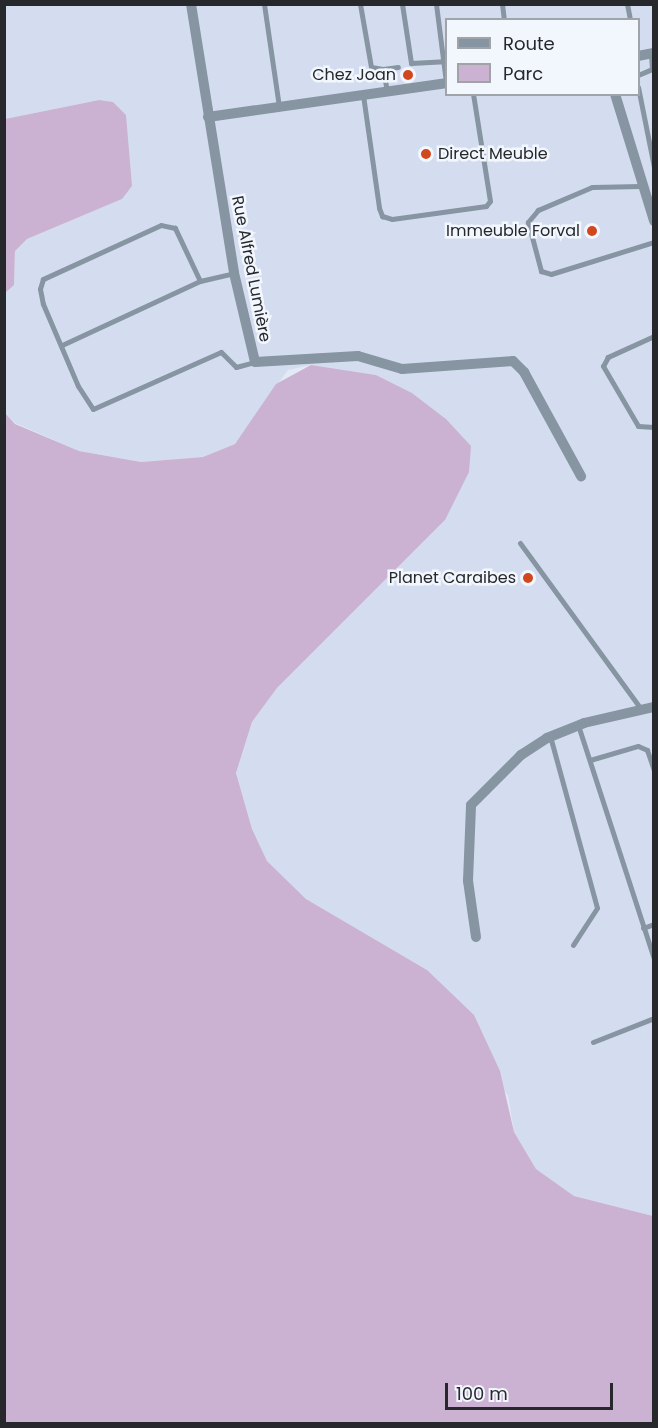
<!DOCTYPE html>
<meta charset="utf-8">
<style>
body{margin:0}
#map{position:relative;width:658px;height:1428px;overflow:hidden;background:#e3e9f5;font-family:Poppins,sans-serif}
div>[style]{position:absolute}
.built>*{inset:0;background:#d4ddf0}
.green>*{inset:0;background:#cbb2d2}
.lane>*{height:5px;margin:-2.5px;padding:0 2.5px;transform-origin:2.5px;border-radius:2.5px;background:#8695a1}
.street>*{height:10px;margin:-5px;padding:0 5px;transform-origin:5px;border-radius:5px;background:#8695a1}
.dots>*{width:16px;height:16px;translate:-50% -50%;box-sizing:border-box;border:3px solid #f2f6fd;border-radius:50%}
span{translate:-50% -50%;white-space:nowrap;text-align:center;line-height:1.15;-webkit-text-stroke:5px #f2f6fd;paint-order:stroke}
.poi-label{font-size:16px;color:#26282c}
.right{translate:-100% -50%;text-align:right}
.left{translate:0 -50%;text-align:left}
.street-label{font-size:16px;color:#26282c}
.frame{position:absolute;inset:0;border:6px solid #26282c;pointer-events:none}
.legend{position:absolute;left:445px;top:18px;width:195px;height:78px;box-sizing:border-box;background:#f2f6fd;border:2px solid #a0a4a9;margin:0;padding:8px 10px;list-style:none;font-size:18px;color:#26282c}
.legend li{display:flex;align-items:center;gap:12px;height:30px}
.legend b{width:30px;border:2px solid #a0a4a9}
.scale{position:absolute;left:445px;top:1383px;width:168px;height:27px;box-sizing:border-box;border:3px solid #26282c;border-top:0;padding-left:8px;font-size:18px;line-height:21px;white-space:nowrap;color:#26282c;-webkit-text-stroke:4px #f2f6fd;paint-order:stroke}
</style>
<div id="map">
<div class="built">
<div style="clip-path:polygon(evenodd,5px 5px,653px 5px,653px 1216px,574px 1196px,536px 1169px,514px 1132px,508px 1096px,427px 970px,306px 899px,267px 861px,252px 829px,236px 773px,252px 722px,277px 688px,445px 520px,446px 419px,412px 393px,376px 375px,311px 365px,288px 370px,235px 444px,203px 457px,141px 462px,79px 451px,15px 423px,5px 413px,4px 293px,14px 285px,15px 251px,27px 239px,122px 199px,99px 100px,5px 119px,5px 5px,446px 20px,638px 20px,638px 94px,446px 94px,446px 20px)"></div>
</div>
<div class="green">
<div style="clip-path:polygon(99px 100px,113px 102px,126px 115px,132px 186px,122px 199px,27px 239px,15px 251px,14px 285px,5px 293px,5px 119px)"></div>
<div style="clip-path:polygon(311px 365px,376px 375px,412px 393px,446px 419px,471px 446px,469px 472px,445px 520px,277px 688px,252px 722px,236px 773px,252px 829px,267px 861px,306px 899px,427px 970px,474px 1015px,500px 1071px,514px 1132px,536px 1169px,574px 1196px,653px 1216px,653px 1423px,5px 1423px,5px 413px,15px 424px,79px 451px,141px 462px,203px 457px,235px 444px,276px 384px)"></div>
</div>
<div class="lane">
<div style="left:264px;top:4px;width:104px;rotate:81.7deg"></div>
<div style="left:360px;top:4px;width:64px;rotate:80.1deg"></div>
<div style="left:371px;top:67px;width:12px;rotate:9deg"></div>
<div style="left:383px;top:69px;width:23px;rotate:80deg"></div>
<div style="left:402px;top:4px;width:60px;rotate:81.3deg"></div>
<div style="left:411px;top:63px;width:33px;rotate:-3deg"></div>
<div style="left:436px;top:4px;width:79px;rotate:82.7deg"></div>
<div style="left:502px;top:4px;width:16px;rotate:83deg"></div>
<div style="left:627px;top:4px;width:16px;rotate:79deg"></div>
<div style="left:383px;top:69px;width:15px;rotate:-8deg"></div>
<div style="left:638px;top:75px;width:15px;rotate:-23deg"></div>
<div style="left:652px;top:69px;width:15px;rotate:-94deg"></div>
<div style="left:638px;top:87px;width:82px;rotate:78.7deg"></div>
<div style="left:363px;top:95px;width:114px;rotate:81.9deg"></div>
<div style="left:379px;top:208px;width:9px;rotate:69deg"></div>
<div style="left:382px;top:216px;width:10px;rotate:17deg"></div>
<div style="left:392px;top:219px;width:95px;rotate:-7.9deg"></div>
<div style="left:486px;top:206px;width:6px;rotate:-51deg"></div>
<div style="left:490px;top:201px;width:108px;rotate:-99deg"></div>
<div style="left:641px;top:186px;width:49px;rotate:178.8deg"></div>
<div style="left:592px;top:187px;width:59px;rotate:156.9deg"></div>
<div style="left:538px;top:210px;width:16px;rotate:130deg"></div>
<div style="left:528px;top:222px;width:51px;rotate:75.1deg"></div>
<div style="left:541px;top:271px;width:10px;rotate:17deg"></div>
<div style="left:551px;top:274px;width:108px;rotate:-17.3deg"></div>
<div style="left:200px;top:281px;width:59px;rotate:-115.3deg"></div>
<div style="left:175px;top:228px;width:14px;rotate:-168deg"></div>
<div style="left:161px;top:225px;width:130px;rotate:155.4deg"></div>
<div style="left:43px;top:279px;width:10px;rotate:107deg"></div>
<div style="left:40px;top:289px;width:15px;rotate:79deg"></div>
<div style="left:43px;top:304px;width:89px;rotate:66.9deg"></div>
<div style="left:78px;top:386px;width:27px;rotate:57deg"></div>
<div style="left:93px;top:409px;width:140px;rotate:-24deg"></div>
<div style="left:221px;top:352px;width:21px;rotate:45deg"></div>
<div style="left:236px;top:367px;width:20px;rotate:-15deg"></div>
<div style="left:654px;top:336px;width:51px;rotate:155.5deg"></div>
<div style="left:608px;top:357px;width:10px;rotate:119deg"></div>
<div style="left:603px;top:366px;width:69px;rotate:59.7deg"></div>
<div style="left:638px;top:426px;width:16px;rotate:4deg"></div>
<div style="left:62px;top:345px;width:152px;rotate:-24.9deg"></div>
<div style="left:200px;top:281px;width:35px;rotate:-13deg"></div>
<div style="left:520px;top:543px;width:207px;rotate:53.9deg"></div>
<div style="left:578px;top:725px;width:246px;rotate:72deg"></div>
<div style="left:550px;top:736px;width:178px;rotate:74.7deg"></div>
<div style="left:597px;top:908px;width:44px;rotate:123deg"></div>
<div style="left:590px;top:760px;width:50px;rotate:-16.3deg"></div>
<div style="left:638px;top:746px;width:10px;rotate:24deg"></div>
<div style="left:647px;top:750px;width:21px;rotate:71deg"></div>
<div style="left:643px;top:928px;width:12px;rotate:-20deg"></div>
<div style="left:593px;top:1042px;width:66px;rotate:-21.5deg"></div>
</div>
<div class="street">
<div style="left:191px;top:4px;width:272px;rotate:80.9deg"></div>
<div style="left:234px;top:273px;width:91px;rotate:76.7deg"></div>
<div style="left:255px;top:362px;width:103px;rotate:-3.3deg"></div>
<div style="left:358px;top:356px;width:46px;rotate:16.5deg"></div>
<div style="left:402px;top:369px;width:111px;rotate:-4.1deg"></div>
<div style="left:513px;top:361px;width:16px;rotate:45deg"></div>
<div style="left:524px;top:372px;width:119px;rotate:61.3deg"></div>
<div style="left:638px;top:56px;width:16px;rotate:-11deg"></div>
<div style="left:615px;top:94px;width:133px;rotate:72.9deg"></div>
<div style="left:208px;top:117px;width:240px;rotate:-8.1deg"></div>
<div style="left:476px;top:937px;width:57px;rotate:-98.1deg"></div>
<div style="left:468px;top:881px;width:76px;rotate:-87.7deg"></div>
<div style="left:471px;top:805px;width:71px;rotate:-45deg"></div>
<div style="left:521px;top:755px;width:31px;rotate:-33deg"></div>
<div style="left:547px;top:738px;width:40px;rotate:-22deg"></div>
<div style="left:584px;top:723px;width:72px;rotate:-12.9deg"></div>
</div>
<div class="dots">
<div style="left:408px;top:75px;background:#d1481e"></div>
<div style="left:426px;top:154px;background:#d1481e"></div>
<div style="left:592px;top:231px;background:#d1481e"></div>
<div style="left:528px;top:578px;background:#d1481e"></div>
</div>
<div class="poi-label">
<span class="right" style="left:396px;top:75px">Chez Joan</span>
<span class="left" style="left:438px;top:154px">Direct Meuble</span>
<span class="right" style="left:580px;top:231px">Immeuble Forval</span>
<span class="right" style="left:516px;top:578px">Planet Caraibes</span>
</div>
<div class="street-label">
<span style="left:251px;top:269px;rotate:79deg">Rue Alfred Lumière</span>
</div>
<div class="frame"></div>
<ul class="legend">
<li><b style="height:8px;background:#8695a1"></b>Route</li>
<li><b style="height:16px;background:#cbb2d2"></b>Parc</li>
</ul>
<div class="scale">100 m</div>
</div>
